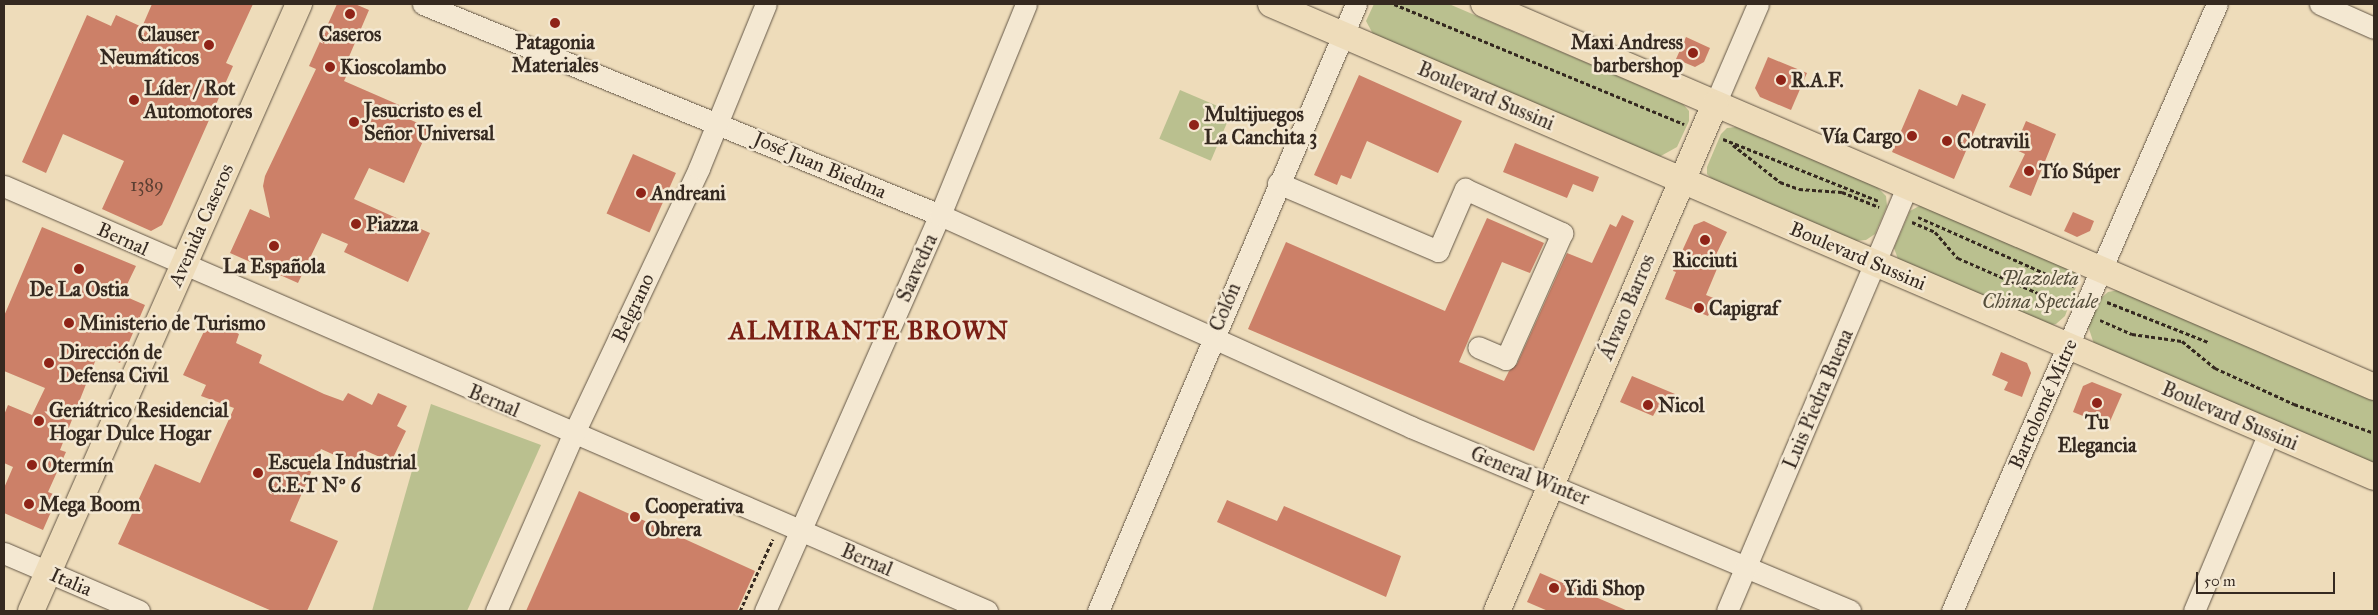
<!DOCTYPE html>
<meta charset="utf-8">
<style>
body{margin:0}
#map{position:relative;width:2378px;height:615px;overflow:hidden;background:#eedcba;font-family:"IM FELL Great Primer",serif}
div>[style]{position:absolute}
.green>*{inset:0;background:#bac08f;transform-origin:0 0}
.building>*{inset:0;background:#cc8068;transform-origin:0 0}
.path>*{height:3px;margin-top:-1.5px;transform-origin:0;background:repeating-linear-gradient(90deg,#352920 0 4px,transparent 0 6.5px)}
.roads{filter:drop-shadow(0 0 1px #635646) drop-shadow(0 0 1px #635646)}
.minor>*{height:21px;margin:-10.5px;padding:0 10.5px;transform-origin:10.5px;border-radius:10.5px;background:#f4e8d2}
.major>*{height:26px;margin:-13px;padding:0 13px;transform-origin:13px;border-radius:13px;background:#eedcba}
.dots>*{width:14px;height:14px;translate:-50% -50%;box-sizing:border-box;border:2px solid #f4e8d2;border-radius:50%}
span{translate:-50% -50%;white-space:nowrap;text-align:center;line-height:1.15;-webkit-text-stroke:5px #f4e8d2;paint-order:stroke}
.number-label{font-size:18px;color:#5b3f32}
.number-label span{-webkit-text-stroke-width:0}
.poi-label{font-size:20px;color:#352920;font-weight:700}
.right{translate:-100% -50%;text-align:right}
.left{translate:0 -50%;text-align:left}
.street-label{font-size:20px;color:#352920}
.park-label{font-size:20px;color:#564f3c;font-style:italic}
.district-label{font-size:25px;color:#7a1f14;font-weight:700;letter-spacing:1px}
.frame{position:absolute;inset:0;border:5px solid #352920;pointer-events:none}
.scale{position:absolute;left:2196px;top:572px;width:139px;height:22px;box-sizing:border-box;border:2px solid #352920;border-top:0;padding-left:6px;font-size:15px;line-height:18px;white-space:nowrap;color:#352920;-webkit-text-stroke:4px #f4e8d2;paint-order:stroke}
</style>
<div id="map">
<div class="green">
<div style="clip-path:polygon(1374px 4px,1449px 4px,1683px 104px,1689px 111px,1689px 121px,1677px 147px,1659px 157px,1373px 34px,1366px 21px)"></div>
<div style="left:1180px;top:90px;width:56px;height:53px;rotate:23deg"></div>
<div style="clip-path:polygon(1736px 127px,1877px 187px,1886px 196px,1887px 206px,1875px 234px,1866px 240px,1854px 241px,1713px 180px,1707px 174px,1707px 167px,1721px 134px,1727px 128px)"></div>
<div style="clip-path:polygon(1921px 205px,2072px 269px,2079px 279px,2065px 316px,2056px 324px,2047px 326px,1898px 259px,1894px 248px,1910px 211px)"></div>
<div style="clip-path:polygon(2119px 290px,2374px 398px,2374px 465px,2094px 344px,2088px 326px,2100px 299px,2108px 292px)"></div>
<div style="clip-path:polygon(431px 404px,541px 445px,467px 611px,372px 611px)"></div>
</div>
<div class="building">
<div style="clip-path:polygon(152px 4px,253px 4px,226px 63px,233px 66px,170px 208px,162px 225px,151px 231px,102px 209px,124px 161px,63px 134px,46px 173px,22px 162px,87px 15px,111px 26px,116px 15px,142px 27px)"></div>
<div style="clip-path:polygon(337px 4px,355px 4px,369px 10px,345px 66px,350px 68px,344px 81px,406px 108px,402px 116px,429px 128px,404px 183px,369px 168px,354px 199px,430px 233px,408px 282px,344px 252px,348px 244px,322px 233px,298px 283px,230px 253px,250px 209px,270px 218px,263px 186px,265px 176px,316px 69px,309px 66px)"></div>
<div style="clip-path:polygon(1686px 37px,1710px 48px,1704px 62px,1695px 67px,1676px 59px)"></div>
<div style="clip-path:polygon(1768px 57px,1807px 73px,1791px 110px,1760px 97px,1755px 88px)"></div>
<div style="clip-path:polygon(1359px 75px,1462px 121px,1438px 173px,1367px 141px,1351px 179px,1341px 175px,1337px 185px,1314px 175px)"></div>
<div style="clip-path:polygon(1919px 89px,1957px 106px,1962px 94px,1986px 104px,1954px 179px,1892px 152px)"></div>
<div style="clip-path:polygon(2026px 121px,2056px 134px,2031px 196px,2009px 187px,2025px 154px,2014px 149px)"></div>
<div style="clip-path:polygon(1515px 143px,1599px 177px,1593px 192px,1573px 184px,1567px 198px,1503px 172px)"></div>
<div style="left:633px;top:154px;width:47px;height:65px;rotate:24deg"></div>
<div style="clip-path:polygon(2073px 212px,2094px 221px,2090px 231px,2077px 237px,2064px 231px)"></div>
<div style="clip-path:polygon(1622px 215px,1634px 221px,1534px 451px,1248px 329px,1286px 242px,1445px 311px,1487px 218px,1544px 243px,1530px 273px,1502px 262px,1459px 362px,1504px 381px,1509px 371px,1517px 364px,1567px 253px,1592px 263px,1610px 224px,1616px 227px)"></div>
<div style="clip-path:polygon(1704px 221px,1727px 232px,1713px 261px,1719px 264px,1706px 295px,1716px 299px,1708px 316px,1665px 299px,1676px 272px,1673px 271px,1694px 225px)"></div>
<div style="clip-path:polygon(42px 227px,136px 266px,122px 295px,145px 305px,120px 363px,98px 354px,60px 450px,66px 452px,48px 492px,58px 496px,43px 530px,4px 513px,4px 488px,13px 467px,4px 463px,4px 415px,8px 405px,32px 415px,45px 388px,4px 371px,4px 316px)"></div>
<div style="clip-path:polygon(210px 319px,239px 334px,236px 343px,262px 355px,259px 363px,324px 394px,343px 401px,348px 393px,372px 405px,378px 393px,407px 406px,397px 426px,406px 431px,391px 462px,364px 450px,357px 465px,321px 449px,290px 521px,338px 541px,307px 611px,272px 611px,118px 544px,155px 464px,200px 483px,234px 408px,201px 396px,206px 385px,183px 375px)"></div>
<div style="clip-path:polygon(2001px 352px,2027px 363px,2031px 373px,2022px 397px,2004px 390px,2008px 382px,1992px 375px)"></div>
<div style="clip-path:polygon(1632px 376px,1675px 394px,1667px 411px,1658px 407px,1653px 416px,1620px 402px)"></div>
<div style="clip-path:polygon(2092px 382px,2122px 394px,2108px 426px,2073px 412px,2083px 386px)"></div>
<div style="clip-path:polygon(579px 491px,755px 571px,737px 611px,526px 611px)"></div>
<div style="clip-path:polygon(1227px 500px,1277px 521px,1284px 506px,1401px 556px,1386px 597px,1217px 522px)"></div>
<div style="clip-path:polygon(1540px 573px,1628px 611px,1548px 611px,1527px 602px)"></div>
</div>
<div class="path">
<div style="left:1394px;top:4px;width:314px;rotate:22.5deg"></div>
<div style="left:1723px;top:139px;width:168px;rotate:21.7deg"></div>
<div style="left:1733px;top:145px;width:60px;rotate:38.2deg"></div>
<div style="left:1780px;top:182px;width:20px;rotate:20deg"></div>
<div style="left:1799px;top:189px;width:43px;rotate:4deg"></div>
<div style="left:1842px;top:192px;width:40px;rotate:22deg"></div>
<div style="left:1918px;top:217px;width:171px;rotate:23.9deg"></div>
<div style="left:1912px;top:222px;width:25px;rotate:23deg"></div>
<div style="left:1935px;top:232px;width:35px;rotate:49deg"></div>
<div style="left:1958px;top:258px;width:117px;rotate:23.7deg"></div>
<div style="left:2107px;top:302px;width:109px;rotate:21.6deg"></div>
<div style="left:2100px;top:320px;width:35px;rotate:24deg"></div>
<div style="left:2132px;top:334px;width:50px;rotate:8deg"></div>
<div style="left:2182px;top:341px;width:43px;rotate:39.3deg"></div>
<div style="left:2215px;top:368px;width:87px;rotate:24.5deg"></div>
<div style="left:2294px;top:404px;width:85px;rotate:19.9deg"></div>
<div style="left:740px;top:611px;width:79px;rotate:-65.4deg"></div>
</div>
<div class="roads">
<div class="minor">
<div style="left:423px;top:4px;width:558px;rotate:22.2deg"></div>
<div style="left:940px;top:215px;width:517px;rotate:24.23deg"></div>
<div style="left:1411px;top:427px;width:476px;rotate:22.7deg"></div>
<div style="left:2320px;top:4px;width:59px;rotate:24deg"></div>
<div style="left:1715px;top:104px;width:109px;rotate:-66.7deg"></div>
<div style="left:1278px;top:183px;width:174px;rotate:23deg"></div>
<div style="left:1438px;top:251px;width:68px;rotate:-66.5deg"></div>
<div style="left:1465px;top:189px;width:107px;rotate:24.4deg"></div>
<div style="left:1562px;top:233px;width:138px;rotate:114deg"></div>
<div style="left:1506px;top:359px;width:30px;rotate:-157deg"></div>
<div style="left:4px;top:186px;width:1071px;rotate:23.38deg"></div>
<div style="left:4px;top:553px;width:147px;rotate:23.2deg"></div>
<div style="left:496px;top:611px;width:192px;rotate:-66.4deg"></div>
<div style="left:573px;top:435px;width:295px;rotate:-64.7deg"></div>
<div style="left:699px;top:168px;width:177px;rotate:-67.8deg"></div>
<div style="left:765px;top:611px;width:433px;rotate:-66.2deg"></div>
<div style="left:940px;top:215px;width:228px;rotate:-67.8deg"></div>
<div style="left:1098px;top:611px;width:660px;rotate:-66.97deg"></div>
<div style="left:1727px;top:611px;width:461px;rotate:-67deg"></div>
<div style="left:1952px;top:611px;width:662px;rotate:-66.42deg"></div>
<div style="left:2194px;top:611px;width:193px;rotate:-67.2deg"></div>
</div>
<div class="major">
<div style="left:1271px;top:4px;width:1200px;rotate:23.21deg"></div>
<div style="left:1484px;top:4px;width:969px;rotate:23.28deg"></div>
<div style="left:31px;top:611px;width:664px;rotate:-66.18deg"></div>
<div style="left:1497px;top:611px;width:552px;rotate:-66.73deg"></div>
</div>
</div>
<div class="dots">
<div style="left:350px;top:14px;background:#8f2418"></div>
<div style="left:555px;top:23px;background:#8f2418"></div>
<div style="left:209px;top:45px;background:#8f2418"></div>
<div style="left:1693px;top:53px;background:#8f2418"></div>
<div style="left:330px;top:67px;background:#8f2418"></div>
<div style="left:1781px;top:80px;background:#8f2418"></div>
<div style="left:134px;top:100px;background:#8f2418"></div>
<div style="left:354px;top:122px;background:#8f2418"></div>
<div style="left:1194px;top:125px;background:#8f2418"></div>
<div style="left:1912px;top:136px;background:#8f2418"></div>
<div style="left:1947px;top:141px;background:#8f2418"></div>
<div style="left:2029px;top:171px;background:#8f2418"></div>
<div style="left:641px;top:193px;background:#8f2418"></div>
<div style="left:356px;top:224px;background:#8f2418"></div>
<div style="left:1705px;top:240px;background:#8f2418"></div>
<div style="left:274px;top:246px;background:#8f2418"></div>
<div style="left:79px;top:269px;background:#8f2418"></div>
<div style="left:1699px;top:308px;background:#8f2418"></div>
<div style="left:69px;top:323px;background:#8f2418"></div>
<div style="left:49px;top:363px;background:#8f2418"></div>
<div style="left:2097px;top:403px;background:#8f2418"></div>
<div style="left:1648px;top:405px;background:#8f2418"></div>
<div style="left:39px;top:421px;background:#8f2418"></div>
<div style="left:32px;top:465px;background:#8f2418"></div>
<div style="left:258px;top:473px;background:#8f2418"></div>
<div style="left:29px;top:504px;background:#8f2418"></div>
<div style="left:635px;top:517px;background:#8f2418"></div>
<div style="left:1554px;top:588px;background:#8f2418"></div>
</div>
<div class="number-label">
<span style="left:147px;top:185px">1389</span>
</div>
<div class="poi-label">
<span class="right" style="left:199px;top:46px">Clauser<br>Neumáticos</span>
<span style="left:350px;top:34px">Caseros</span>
<span class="right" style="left:1683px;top:54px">Maxi Andress<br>barbershop</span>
<span style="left:555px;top:54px">Patagonia<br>Materiales</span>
<span class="left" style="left:340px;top:67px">Kioscolambo</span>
<span class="left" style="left:1791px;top:80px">R.A.F.</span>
<span class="left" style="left:144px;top:100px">Líder / Rot<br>Automotores</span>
<span class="left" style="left:364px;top:122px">Jesucristo es el<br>Señor Universal</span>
<span class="left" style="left:1204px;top:126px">Multijuegos<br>La Canchita 3</span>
<span class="right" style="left:1902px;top:136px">Vía Cargo</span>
<span class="left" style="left:1957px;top:141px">Cotravili</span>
<span class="left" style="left:2039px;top:171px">Tío Súper</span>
<span class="left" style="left:651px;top:193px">Andreani</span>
<span class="left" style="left:366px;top:224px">Piazza</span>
<span style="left:1705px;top:260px">Ricciuti</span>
<span style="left:274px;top:266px">La Española</span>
<span style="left:79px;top:289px">De La Ostia</span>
<span class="left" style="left:1709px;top:308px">Capigraf</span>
<span class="left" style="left:79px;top:323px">Ministerio de Turismo</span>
<span class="left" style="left:59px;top:364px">Dirección de<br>Defensa Civil</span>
<span class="left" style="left:1658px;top:405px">Nicol</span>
<span class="left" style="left:49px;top:422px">Geriátrico Residencial<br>Hogar Dulce Hogar</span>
<span style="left:2097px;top:434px">Tu<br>Elegancia</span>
<span class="left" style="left:268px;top:474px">Escuela Industrial<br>C.E.T Nº 6</span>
<span class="left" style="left:42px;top:465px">Otermín</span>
<span class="left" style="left:39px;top:504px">Mega Boom</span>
<span class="left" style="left:645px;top:518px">Cooperativa<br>Obrera</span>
<span class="left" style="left:1564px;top:588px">Yidi Shop</span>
</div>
<div class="street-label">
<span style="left:1486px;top:96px;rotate:23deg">Boulevard Sussini</span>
<span style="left:820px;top:165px;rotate:23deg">José Juan Biedma</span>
<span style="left:201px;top:225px;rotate:-66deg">Avenida Caseros</span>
<span style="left:123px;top:239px;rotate:24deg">Bernal</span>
<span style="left:1858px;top:256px;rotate:23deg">Boulevard Sussini</span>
<span style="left:917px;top:268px;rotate:-66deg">Saavedra</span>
<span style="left:1225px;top:307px;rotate:-67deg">Colón</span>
<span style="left:1627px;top:307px;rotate:-67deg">Álvaro Barros</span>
<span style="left:633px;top:308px;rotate:-65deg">Belgrano</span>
<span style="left:1818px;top:399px;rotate:-67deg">Luis Piedra Buena</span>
<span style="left:494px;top:401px;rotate:23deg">Bernal</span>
<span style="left:2043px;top:404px;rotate:-66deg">Bartolomé Mitre</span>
<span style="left:2230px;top:416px;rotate:23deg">Boulevard Sussini</span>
<span style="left:1530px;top:476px;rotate:22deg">General Winter</span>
<span style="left:867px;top:560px;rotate:23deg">Bernal</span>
<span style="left:71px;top:582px;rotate:23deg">Italia</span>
</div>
<div class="park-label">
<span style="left:2040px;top:290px">Plazoleta<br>China Speciale</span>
</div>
<div class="district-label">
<span style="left:869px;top:331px">ALMIRANTE BROWN</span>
</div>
<div class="frame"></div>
<div class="scale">50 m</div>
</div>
